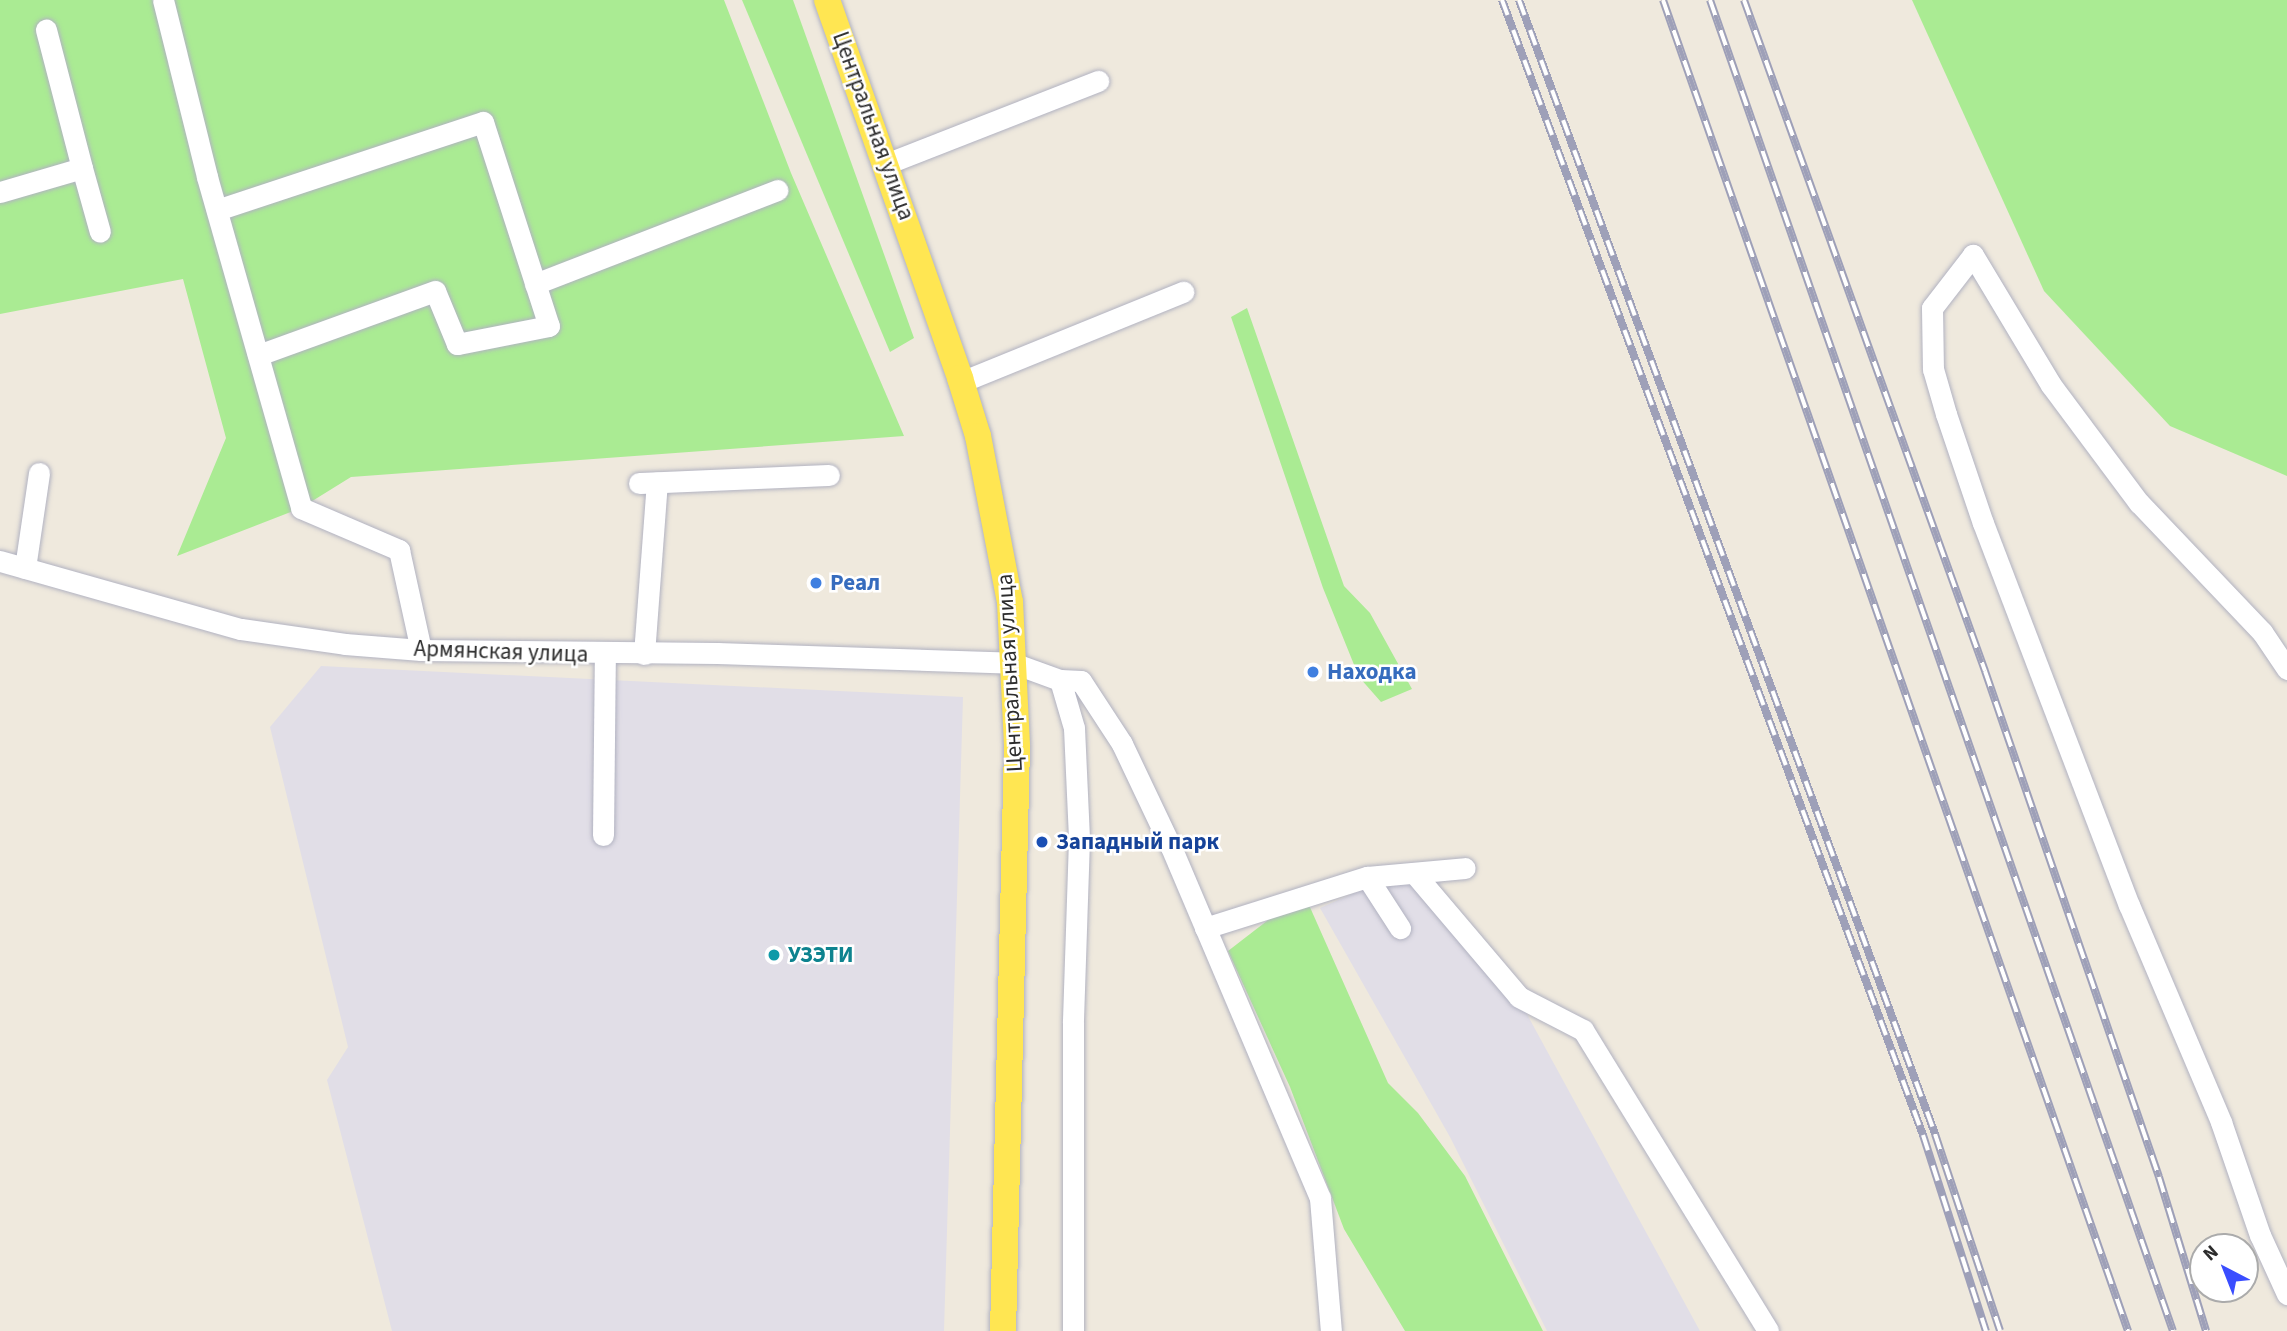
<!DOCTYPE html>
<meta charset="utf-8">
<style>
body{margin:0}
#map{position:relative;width:2287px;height:1331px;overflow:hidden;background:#efe9dd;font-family:"Source Sans 3",sans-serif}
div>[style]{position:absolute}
.industrial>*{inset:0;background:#e1dee7}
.green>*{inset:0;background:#aaeb93}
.roads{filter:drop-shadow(0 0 2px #b1b2c1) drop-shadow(0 0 2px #b1b2c1)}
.minor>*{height:21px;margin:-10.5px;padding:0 10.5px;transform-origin:10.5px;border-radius:10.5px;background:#fff}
.major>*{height:26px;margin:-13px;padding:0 13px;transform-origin:13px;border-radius:13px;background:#ffe652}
.rail>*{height:8px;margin-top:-4px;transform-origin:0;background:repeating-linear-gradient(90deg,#fff 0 16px,#9ea0b8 0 32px);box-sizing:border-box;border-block:2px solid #9ea0b8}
.dots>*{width:19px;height:19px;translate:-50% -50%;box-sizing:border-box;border:4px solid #fff;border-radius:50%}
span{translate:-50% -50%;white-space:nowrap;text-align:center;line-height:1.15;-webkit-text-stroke:5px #fff;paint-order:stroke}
.street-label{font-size:23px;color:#2c2c2c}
.shop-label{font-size:23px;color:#366cbe;font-weight:700}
.left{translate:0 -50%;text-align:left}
.transit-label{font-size:23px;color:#164399;font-weight:700}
.culture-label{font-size:23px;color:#0d838f;font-weight:700}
.north{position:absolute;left:2189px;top:1233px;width:70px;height:70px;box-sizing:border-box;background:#fff;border:2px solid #ababab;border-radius:50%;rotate:318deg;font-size:19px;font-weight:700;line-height:28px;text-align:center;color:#2c2c2c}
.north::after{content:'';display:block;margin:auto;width:24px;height:32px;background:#3a4dff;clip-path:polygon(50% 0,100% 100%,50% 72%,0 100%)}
</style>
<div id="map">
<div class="industrial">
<div style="clip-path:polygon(321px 666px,963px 697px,944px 1331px,392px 1331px,327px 1080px,348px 1047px,270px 727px)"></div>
<div style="clip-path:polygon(1405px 871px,1523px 1007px,1700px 1331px,1547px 1331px,1450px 1137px,1320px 908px)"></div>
</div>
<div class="green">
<div style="clip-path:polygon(0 0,724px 0,791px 173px,904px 436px,351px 477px,301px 508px,177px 556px,226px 438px,183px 279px,0 314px)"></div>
<div style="clip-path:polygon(742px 0,793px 0,914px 338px,890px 352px)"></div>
<div style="clip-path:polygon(1912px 0,2287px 0,2287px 476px,2170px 426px,2044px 291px)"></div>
<div style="clip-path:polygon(1247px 308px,1344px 586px,1370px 613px,1412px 689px,1381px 702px,1359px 677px,1323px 588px,1231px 317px)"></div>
<div style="clip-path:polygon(1309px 905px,1388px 1083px,1418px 1113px,1465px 1176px,1543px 1331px,1405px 1331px,1344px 1229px,1290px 1087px,1228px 951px,1277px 913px)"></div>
</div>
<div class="roads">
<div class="minor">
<div style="left:163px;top:0;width:182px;rotate:76deg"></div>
<div style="left:207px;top:177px;width:344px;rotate:74.1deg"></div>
<div style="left:301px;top:508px;width:107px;rotate:23.2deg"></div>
<div style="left:399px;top:550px;width:102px;rotate:77.6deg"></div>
<div style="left:886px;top:164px;width:228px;rotate:-21.4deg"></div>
<div style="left:82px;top:168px;width:66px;rotate:74.3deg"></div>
<div style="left:0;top:192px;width:85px;rotate:-16.3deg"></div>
<div style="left:82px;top:168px;width:143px;rotate:-104.6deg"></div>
<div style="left:217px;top:210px;width:280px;rotate:-18.3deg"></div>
<div style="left:483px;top:122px;width:214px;rotate:72.1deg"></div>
<div style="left:549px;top:326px;width:94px;rotate:168.9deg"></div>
<div style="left:457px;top:344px;width:57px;rotate:-112.5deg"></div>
<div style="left:435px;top:291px;width:188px;rotate:160.1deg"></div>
<div style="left:535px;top:284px;width:260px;rotate:-21.2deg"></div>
<div style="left:961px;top:382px;width:240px;rotate:-22.1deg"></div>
<div style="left:639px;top:483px;width:190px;rotate:-2.4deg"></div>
<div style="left:0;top:561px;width:250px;rotate:15.8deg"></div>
<div style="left:241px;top:629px;width:105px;rotate:8.2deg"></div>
<div style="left:345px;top:644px;width:76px;rotate:4.5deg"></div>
<div style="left:421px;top:650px;width:296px;rotate:0.6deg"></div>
<div style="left:717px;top:653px;width:296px;rotate:1.9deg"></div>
<div style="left:1013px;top:663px;width:50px;rotate:19.9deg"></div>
<div style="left:1060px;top:680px;width:21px;rotate:3deg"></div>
<div style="left:1081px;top:681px;width:75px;rotate:56.9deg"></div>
<div style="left:1122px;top:744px;width:114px;rotate:64.6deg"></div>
<div style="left:1171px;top:847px;width:381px;rotate:67deg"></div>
<div style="left:1320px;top:1198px;width:133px;rotate:85.3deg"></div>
<div style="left:25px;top:568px;width:96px;rotate:-81.6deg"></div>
<div style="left:644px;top:654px;width:172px;rotate:-85.7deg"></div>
<div style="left:2287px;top:669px;width:45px;rotate:-124deg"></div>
<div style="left:2262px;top:632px;width:178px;rotate:-133.6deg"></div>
<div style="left:2139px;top:503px;width:147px;rotate:-126.7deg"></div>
<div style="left:2051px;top:385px;width:152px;rotate:-121deg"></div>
<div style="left:1973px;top:255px;width:67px;rotate:127.7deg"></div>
<div style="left:1932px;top:308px;width:61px;rotate:89.1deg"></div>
<div style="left:1933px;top:369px;width:47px;rotate:73.9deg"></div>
<div style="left:1946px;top:414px;width:115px;rotate:71.3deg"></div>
<div style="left:1983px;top:523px;width:409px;rotate:69.1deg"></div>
<div style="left:2129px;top:905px;width:236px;rotate:67deg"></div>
<div style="left:2221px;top:1122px;width:120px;rotate:71deg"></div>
<div style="left:2260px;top:1235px;width:65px;rotate:65.4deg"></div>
<div style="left:1060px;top:680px;width:50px;rotate:73.7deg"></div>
<div style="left:1074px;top:728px;width:111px;rotate:87.4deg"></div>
<div style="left:1079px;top:839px;width:184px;rotate:91.9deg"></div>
<div style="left:1073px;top:1023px;width:308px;rotate:90deg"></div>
<div style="left:603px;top:835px;width:180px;rotate:-89.4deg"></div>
<div style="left:1414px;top:873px;width:162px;rotate:49.7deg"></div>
<div style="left:1519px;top:997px;width:72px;rotate:27.3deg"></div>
<div style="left:1583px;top:1030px;width:353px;rotate:58.4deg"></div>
<div style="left:1367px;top:877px;width:98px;rotate:-5.2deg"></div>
<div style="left:1205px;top:928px;width:170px;rotate:-17.5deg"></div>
<div style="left:1367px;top:877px;width:61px;rotate:57.1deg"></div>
</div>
<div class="major">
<div style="left:827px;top:0;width:401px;rotate:70.6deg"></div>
<div style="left:960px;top:378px;width:61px;rotate:72.8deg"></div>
<div style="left:978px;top:436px;width:169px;rotate:79.1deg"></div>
<div style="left:1010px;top:602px;width:145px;rotate:87.2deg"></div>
<div style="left:1017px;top:747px;width:584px;rotate:91.37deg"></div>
</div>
</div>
<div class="rail">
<div style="left:1502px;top:0;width:1211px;rotate:69.65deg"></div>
<div style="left:1923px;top:1135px;width:206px;rotate:72.2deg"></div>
<div style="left:1519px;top:0;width:1208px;rotate:69.85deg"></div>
<div style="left:1935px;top:1134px;width:207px;rotate:71.7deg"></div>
<div style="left:1663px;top:0;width:1410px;rotate:70.74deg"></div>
<div style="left:1710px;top:0;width:1409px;rotate:70.82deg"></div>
<div style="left:1744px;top:0;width:713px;rotate:70.24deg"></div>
<div style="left:1985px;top:671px;width:535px;rotate:71.02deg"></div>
<div style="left:2159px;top:1177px;width:161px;rotate:73deg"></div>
</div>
<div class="dots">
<div style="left:816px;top:583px;background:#3f7fe0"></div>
<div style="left:1313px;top:672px;background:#3f7fe0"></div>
<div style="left:1042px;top:842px;background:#1a4fb4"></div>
<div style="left:774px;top:955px;background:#0f9aa8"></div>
</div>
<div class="street-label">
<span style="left:873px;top:126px;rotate:70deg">Центральная улица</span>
<span style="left:501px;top:652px;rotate:2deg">Армянская улица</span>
<span style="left:1010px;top:673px;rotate:-93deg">Центральная улица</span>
</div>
<div class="shop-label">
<span class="left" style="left:830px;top:583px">Реал</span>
<span class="left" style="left:1327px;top:672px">Находка</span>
</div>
<div class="transit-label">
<span class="left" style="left:1056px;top:842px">Западный парк</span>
</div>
<div class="culture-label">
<span class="left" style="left:788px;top:955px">УЗЭТИ</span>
</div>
<div class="north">N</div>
</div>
